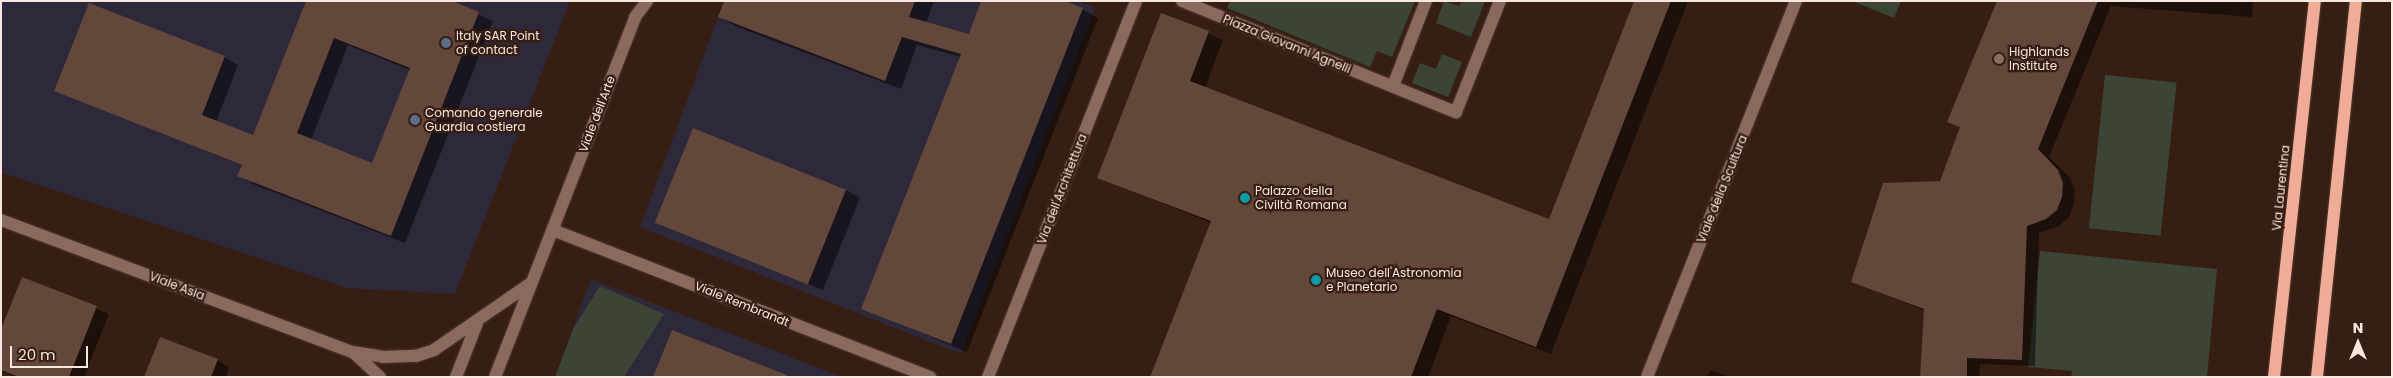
<!DOCTYPE html>
<meta charset="utf-8">
<style>
body{margin:0}
#map{position:relative;width:2393px;height:378px;overflow:hidden;background:#361e13;font-family:Poppins,sans-serif}
div>[style]{position:absolute}
.commercial>*{inset:0;background:#2e293a}
.green>*{inset:0;background:#3c4535;transform-origin:0 0}
.shadow>*{inset:0;background:#0007}
.building>*{inset:0;background:#62473a;transform-origin:0 0}
.roads{filter:drop-shadow(0 0 1px #513a30) drop-shadow(0 0 1px #513a30)}
.minor>*{height:12px;margin:-6px;padding:0 6px;transform-origin:6px;border-radius:6px;background:#8a695f}
.major>*{height:12px;margin:-6px;padding:0 6px;transform-origin:6px;border-radius:6px;background:#f1ac97}
.dots>*{width:14px;height:14px;translate:-50% -50%;box-sizing:border-box;border:2px solid #361e13;border-radius:50%}
span{translate:-50% -50%;white-space:nowrap;text-align:center;line-height:1.15;-webkit-text-stroke:4.5px #361e13;paint-order:stroke}
.poi-label{font-size:12px;color:#f8e7df}
.left{translate:0 -50%;text-align:left}
.street-label{font-size:12px;color:#f8e7df}
.frame{position:absolute;inset:0;border:2px solid #f8e7df;pointer-events:none}
.north{position:absolute;left:2333px;top:318px;width:50px;height:50px;-webkit-text-stroke:4px #361e13;paint-order:stroke;rotate:0deg;font-size:14px;font-weight:700;line-height:20px;text-align:center;color:#f8e7df}
.north::after{content:'';display:block;margin:auto;width:18px;height:22px;background:#f8e7df;clip-path:polygon(50% 0,100% 100%,50% 72%,0 100%)}
.scale{position:absolute;left:10px;top:346px;width:78px;height:22px;box-sizing:border-box;border:2px solid #f8e7df;border-top:0;padding-left:6px;font-size:15px;line-height:18px;white-space:nowrap;color:#f8e7df;-webkit-text-stroke:4px #361e13;paint-order:stroke}
</style>
<div id="map">
<div class="commercial">
<div style="clip-path:polygon(1px 1px,570px 1px,455px 294px,347px 288px,1px 172px)"></div>
<div style="clip-path:polygon(724px 1px,1078px 1px,1095px 8px,961px 354px,640px 227px)"></div>
<div style="clip-path:polygon(591px 279px,842px 377px,555px 377px)"></div>
</div>
<div class="green">
<div style="clip-path:polygon(1230px 1px,1415px 1px,1392px 57px,1377px 51px,1370px 67px,1227px 8px)"></div>
<div style="clip-path:polygon(1444px 1px,1459px 6px,1462px 1px,1485px 1px,1471px 37px,1436px 23px)"></div>
<div style="clip-path:polygon(1852px 1px,1901px 1px,1894px 18px)"></div>
<div style="clip-path:polygon(1442px 54px,1462px 62px,1448px 97px,1412px 83px,1420px 63px,1436px 69px)"></div>
<div style="left:2105px;top:75px;width:72px;height:154px;rotate:6deg"></div>
<div style="clip-path:polygon(2040px 251px,2217px 269px,2207px 377px,2071px 377px,2072px 371px,2028px 367px)"></div>
<div style="clip-path:polygon(600px 286px,664px 314px,624px 377px,555px 377px,573px 329px)"></div>
</div>
<div class="shadow">
<div style="clip-path:polygon(evenodd,307px 1px,448px 1px,493px 21px,405px 243px,253px 184px,239px 176px,243px 166px,56px 90px,224px 57px,238px 65px,216px 122px,254px 137px,307px 1px,348px 45px,410px 70px,373px 164px,311px 140px,348px 45px)"></div>
<div style="clip-path:polygon(726px 1px,934px 1px,926px 23px,969px 35px,1082px 9px,1098px 18px,967px 352px,862px 308px,961px 57px,917px 45px,901px 89px,735px 26px,720px 17px)"></div>
<div style="clip-path:polygon(1635px 1px,1688px 1px,1551px 354px,1451px 316px,1428px 377px,1152px 377px,1211px 223px,1099px 177px,1162px 14px,1223px 40px,1205px 88px,1550px 221px)"></div>
<div style="clip-path:polygon(1998px 1px,2253px 1px,2252px 17px,2111px 6px,2049px 157px,2070px 178px,2075px 191px,2074px 204px,2069px 217px,2059px 226px,2039px 233px,2035px 366px,1980px 364px,1979px 377px,1921px 377px,1925px 311px,1853px 281px,1941px 182px,1961px 128px,1949px 121px)"></div>
<div style="clip-path:polygon(846px 190px,860px 198px,823px 290px,657px 222px)"></div>
<div style="clip-path:polygon(23px 278px,109px 314px,84px 377px,16px 377px,1px 371px,1px 332px)"></div>
<div style="clip-path:polygon(217px 360px,229px 367px,226px 377px,145px 377px)"></div>
<div style="clip-path:polygon(1710px 370px,1729px 377px,1707px 377px)"></div>
</div>
<div class="building">
<div style="clip-path:polygon(evenodd,306px 1px,452px 1px,479px 12px,391px 236px,237px 176px,242px 165px,54px 91px,89px 3px,225px 56px,202px 115px,253px 135px,306px 1px,334px 38px,410px 68px,372px 163px,297px 133px,334px 38px)"></div>
<div style="clip-path:polygon(724px 1px,915px 1px,909px 17px,969px 34px,981px 1px,1065px 1px,1083px 8px,951px 344px,861px 309px,961px 54px,902px 37px,885px 81px,718px 17px)"></div>
<div style="clip-path:polygon(1634px 1px,1671px 1px,1536px 347px,1437px 309px,1411px 377px,1150px 377px,1211px 221px,1097px 178px,1161px 13px,1209px 31px,1190px 81px,1549px 219px)"></div>
<div style="clip-path:polygon(1997px 1px,2098px 1px,2038px 149px,2058px 170px,2063px 183px,2062px 197px,2057px 210px,2046px 219px,2027px 226px,2022px 360px,1967px 358px,1967px 377px,1920px 377px,1924px 309px,1851px 282px,1883px 183px,1940px 181px,1960px 127px,1947px 122px)"></div>
<div style="left:693px;top:128px;width:165px;height:102px;rotate:22deg"></div>
<div style="clip-path:polygon(22px 277px,97px 306px,69px 377px,19px 377px,1px 370px,1px 329px)"></div>
<div style="clip-path:polygon(672px 330px,787px 375px,787px 377px,653px 377px)"></div>
<div style="clip-path:polygon(160px 337px,218px 359px,211px 377px,144px 377px)"></div>
</div>
<div class="roads">
<div class="minor">
<div style="left:1182px;top:1px;width:296px;rotate:22.1deg"></div>
<div style="left:1456px;top:112px;width:119px;rotate:-68.4deg"></div>
<div style="left:1393px;top:86px;width:91px;rotate:-68.8deg"></div>
<div style="left:1px;top:220px;width:376px;rotate:20.6deg"></div>
<div style="left:353px;top:352px;width:30px;rotate:9deg"></div>
<div style="left:383px;top:357px;width:33px;rotate:-2deg"></div>
<div style="left:416px;top:356px;width:19px;rotate:-18deg"></div>
<div style="left:434px;top:350px;width:118px;rotate:-34.6deg"></div>
<div style="left:553px;top:230px;width:405px;rotate:21.3deg"></div>
<div style="left:353px;top:352px;width:37px;rotate:43deg"></div>
<div style="left:456px;top:377px;width:58px;rotate:-68.7deg"></div>
<div style="left:495px;top:377px;width:386px;rotate:-68.7deg"></div>
<div style="left:635px;top:17px;width:20px;rotate:-53deg"></div>
<div style="left:988px;top:377px;width:404px;rotate:-68.5deg"></div>
<div style="left:1647px;top:377px;width:404px;rotate:-68.4deg"></div>
</div>
<div class="major">
<div style="left:2274px;top:377px;width:378px;rotate:-83.8deg"></div>
<div style="left:2317px;top:377px;width:378px;rotate:-84.1deg"></div>
</div>
</div>
<div class="dots">
<div style="left:446px;top:43px;background:#5c6f8a"></div>
<div style="left:1999px;top:59px;background:#8d6e63"></div>
<div style="left:415px;top:120px;background:#5c6f8a"></div>
<div style="left:1245px;top:198px;background:#0f9aa8"></div>
<div style="left:1316px;top:280px;background:#0f9aa8"></div>
</div>
<div class="poi-label">
<span class="left" style="left:456px;top:43px">Italy SAR Point<br>of contact</span>
<span class="left" style="left:2009px;top:59px">Highlands<br>Institute</span>
<span class="left" style="left:425px;top:120px">Comando generale<br>Guardia costiera</span>
<span class="left" style="left:1255px;top:198px">Palazzo della<br>Civiltà Romana</span>
<span class="left" style="left:1326px;top:280px">Museo dell'Astronomia<br>e Planetario</span>
</div>
<div class="street-label">
<span style="left:1287px;top:44px;rotate:22deg">Piazza Giovanni Agnelli</span>
<span style="left:597px;top:114px;rotate:-69deg">Viale dell'Arte</span>
<span style="left:2281px;top:188px;rotate:-84deg">Via Laurentina</span>
<span style="left:1062px;top:189px;rotate:-69deg">Via dell'Architettura</span>
<span style="left:1722px;top:189px;rotate:-68deg">Viale della Scultura</span>
<span style="left:177px;top:286px;rotate:21deg">Viale Asia</span>
<span style="left:742px;top:304px;rotate:22deg">Viale Rembrandt</span>
</div>
<div class="frame"></div>
<div class="north">N</div>
<div class="scale">20 m</div>
</div>
